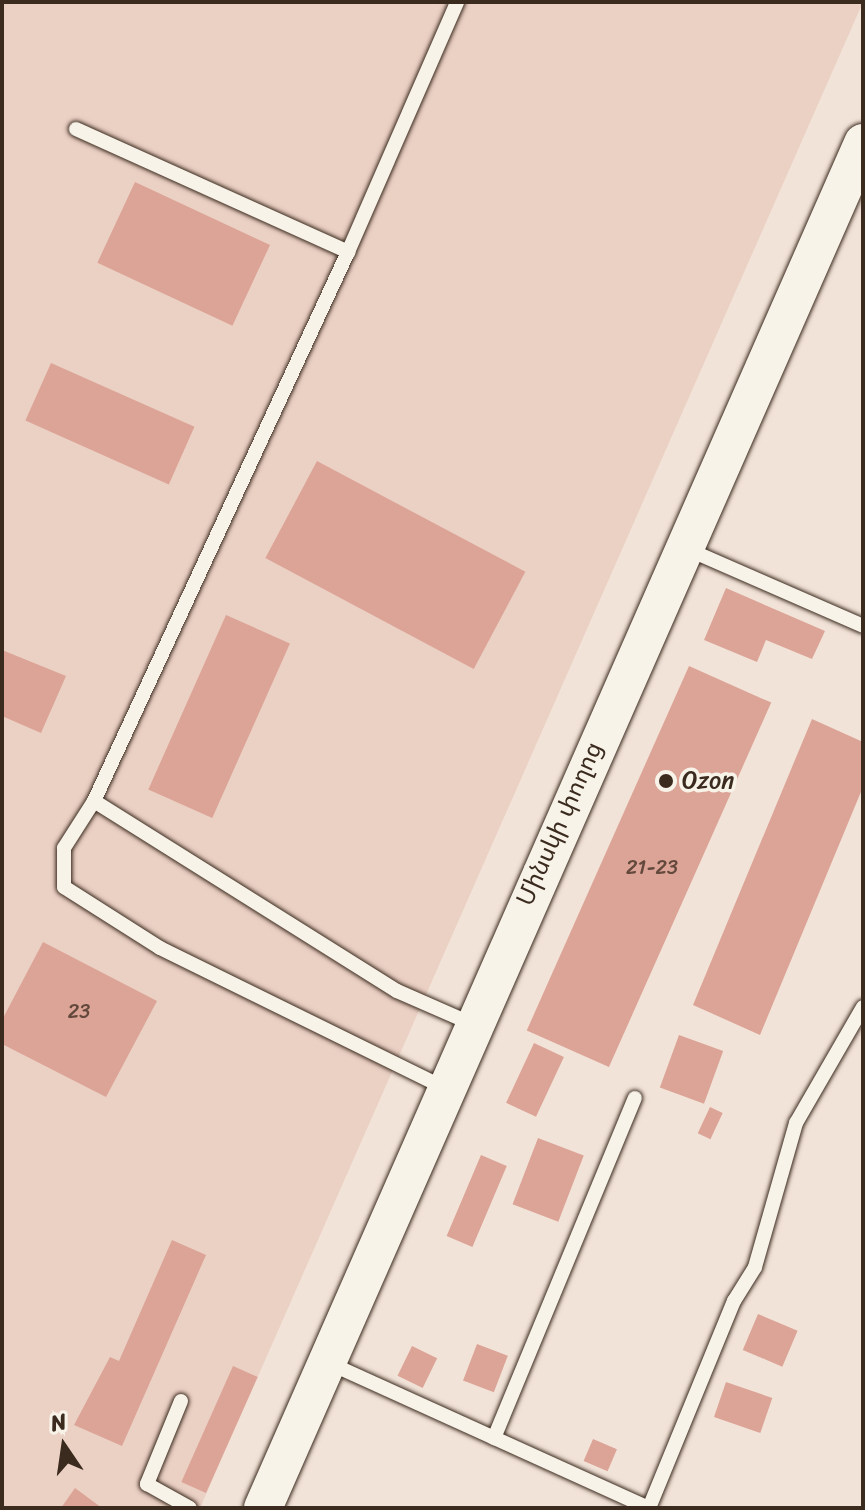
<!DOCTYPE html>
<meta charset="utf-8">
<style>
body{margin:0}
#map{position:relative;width:865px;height:1510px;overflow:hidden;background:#f2e3d8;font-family:Sriracha,"Noto Sans Armenian",sans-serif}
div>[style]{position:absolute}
.built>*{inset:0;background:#ebd0c4}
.building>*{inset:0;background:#dca497;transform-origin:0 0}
.roads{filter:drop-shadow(0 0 2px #3b2a1e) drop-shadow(0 0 2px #3b2a1e)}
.service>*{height:14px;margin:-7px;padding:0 7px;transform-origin:7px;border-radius:7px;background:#f7f3e8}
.secondary>*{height:38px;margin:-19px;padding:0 19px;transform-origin:19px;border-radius:19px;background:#f7f3e8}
.dots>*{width:22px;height:22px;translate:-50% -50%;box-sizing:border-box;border:4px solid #f7f3e8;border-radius:50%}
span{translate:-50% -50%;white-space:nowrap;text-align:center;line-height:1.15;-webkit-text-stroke:7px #f7f3e8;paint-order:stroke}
.number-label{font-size:20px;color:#63483c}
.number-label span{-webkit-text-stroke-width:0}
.poi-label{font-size:24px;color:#3b2a1e}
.left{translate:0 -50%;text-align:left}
.street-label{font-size:24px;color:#3b2a1e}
.frame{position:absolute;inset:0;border:4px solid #3b2a1e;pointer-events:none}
.north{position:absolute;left:24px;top:1406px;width:80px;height:80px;-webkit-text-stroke:6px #f7f3e8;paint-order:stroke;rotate:347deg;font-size:22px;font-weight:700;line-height:32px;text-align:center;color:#3b2a1e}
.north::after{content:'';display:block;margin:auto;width:28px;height:36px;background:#3b2a1e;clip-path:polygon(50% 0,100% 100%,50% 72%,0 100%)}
</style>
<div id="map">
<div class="built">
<div style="clip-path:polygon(2px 2px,863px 2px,200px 1508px,2px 1508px)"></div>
</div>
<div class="building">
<div style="left:135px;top:182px;width:149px;height:89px;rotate:25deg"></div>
<div style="left:51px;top:363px;width:157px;height:63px;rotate:24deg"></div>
<div style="left:317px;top:461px;width:236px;height:110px;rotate:28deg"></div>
<div style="clip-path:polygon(726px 588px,825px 631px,812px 659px,766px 640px,757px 662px,704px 640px)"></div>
<div style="left:226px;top:615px;width:70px;height:191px;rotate:24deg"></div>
<div style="clip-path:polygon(2px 650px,66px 676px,41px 733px,2px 716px)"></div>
<div style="left:689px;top:666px;width:90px;height:399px;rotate:24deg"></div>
<div style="clip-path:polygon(812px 719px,863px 742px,863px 787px,760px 1035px,693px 1005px)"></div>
<div style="clip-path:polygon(43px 942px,157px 1001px,106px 1097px,2px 1044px,2px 1020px)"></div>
<div style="left:679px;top:1035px;width:47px;height:56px;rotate:20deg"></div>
<div style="left:534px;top:1043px;width:33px;height:66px;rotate:25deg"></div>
<div style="left:710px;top:1107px;width:14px;height:29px;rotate:25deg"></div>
<div style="left:538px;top:1138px;width:49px;height:71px;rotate:21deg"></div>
<div style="left:481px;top:1155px;width:28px;height:88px;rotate:23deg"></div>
<div style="clip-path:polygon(172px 1240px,206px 1255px,122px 1446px,74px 1425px,110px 1357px,119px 1361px)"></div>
<div style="left:758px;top:1314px;width:43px;height:39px;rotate:23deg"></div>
<div style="left:477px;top:1344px;width:33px;height:39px;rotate:21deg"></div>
<div style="left:412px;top:1346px;width:28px;height:33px;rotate:26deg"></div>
<div style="left:233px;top:1366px;width:27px;height:127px;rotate:24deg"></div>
<div style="left:726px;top:1382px;width:49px;height:37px;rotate:19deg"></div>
<div style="left:593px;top:1439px;width:26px;height:24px;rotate:23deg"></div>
<div style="clip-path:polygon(75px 1488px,102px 1508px,61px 1508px)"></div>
</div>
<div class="roads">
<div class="service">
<div style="left:76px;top:129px;width:299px;rotate:24.3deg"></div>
<div style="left:348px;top:252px;width:273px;rotate:-66.4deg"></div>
<div style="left:348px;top:252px;width:605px;rotate:114.83deg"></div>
<div style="left:94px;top:801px;width:56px;rotate:122.6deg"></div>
<div style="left:64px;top:848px;width:39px;rotate:90deg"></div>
<div style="left:64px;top:887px;width:114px;rotate:32.4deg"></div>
<div style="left:160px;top:948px;width:319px;rotate:26.2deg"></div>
<div style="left:687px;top:549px;width:192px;rotate:23.6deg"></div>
<div style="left:94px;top:801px;width:358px;rotate:32.1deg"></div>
<div style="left:397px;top:991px;width:82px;rotate:23.7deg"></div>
<div style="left:329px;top:1363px;width:351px;rotate:24.4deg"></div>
<div style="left:181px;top:1401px;width:90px;rotate:112.3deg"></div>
<div style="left:147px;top:1484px;width:49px;rotate:29.2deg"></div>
<div style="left:494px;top:1438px;width:368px;rotate:-67.5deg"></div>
<div style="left:649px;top:1508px;width:224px;rotate:-67.7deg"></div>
<div style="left:734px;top:1301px;width:40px;rotate:-58deg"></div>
<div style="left:755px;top:1267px;width:150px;rotate:-74.1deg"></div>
<div style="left:796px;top:1123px;width:134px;rotate:-60deg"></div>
</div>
<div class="secondary">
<div style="left:263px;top:1508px;width:1491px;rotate:-66.27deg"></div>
</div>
</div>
<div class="dots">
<div style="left:666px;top:781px;background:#3b2a1e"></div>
</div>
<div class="number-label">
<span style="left:652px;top:867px">21-23</span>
<span style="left:79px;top:1011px">23</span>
</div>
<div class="poi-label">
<span class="left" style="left:682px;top:781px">Ozon</span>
</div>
<div class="street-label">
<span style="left:560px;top:824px;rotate:-66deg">Մինսկի փողոց</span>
</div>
<div class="frame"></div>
<div class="north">N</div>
</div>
